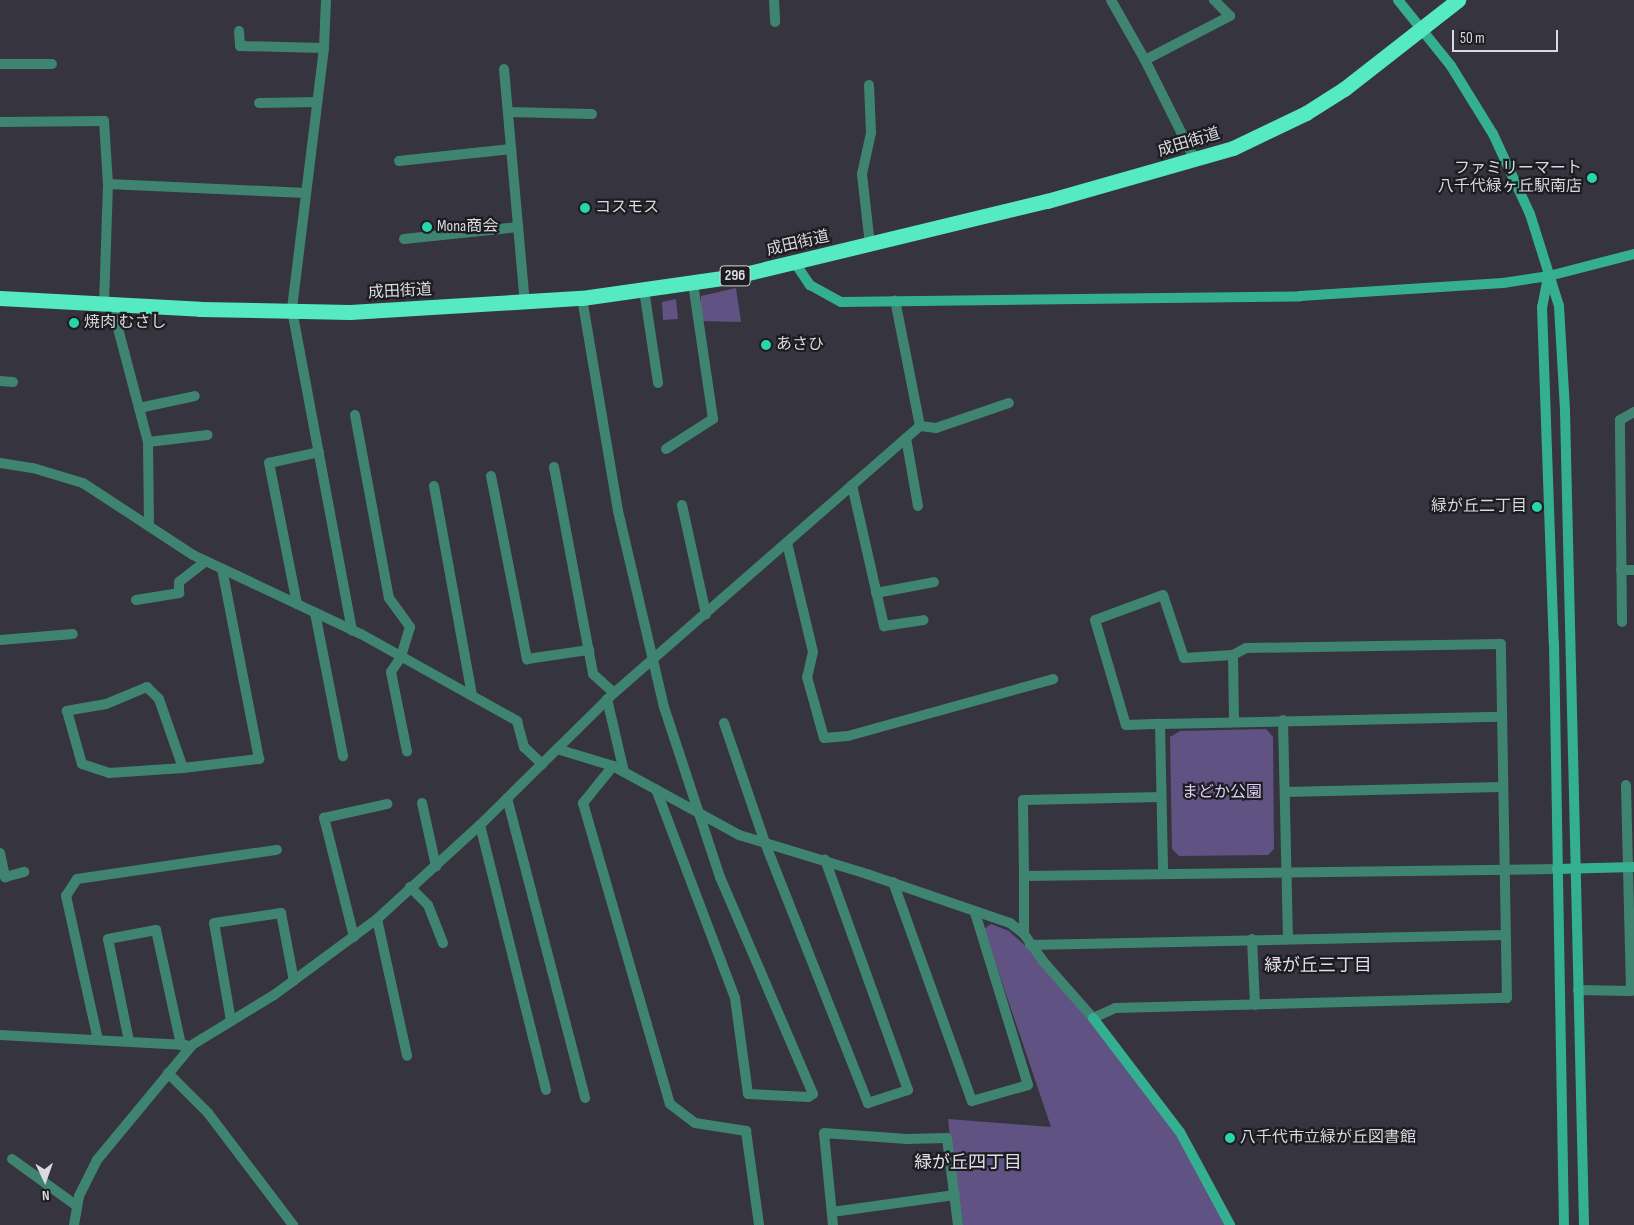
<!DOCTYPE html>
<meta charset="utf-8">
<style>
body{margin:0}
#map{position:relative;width:1634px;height:1225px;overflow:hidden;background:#36343e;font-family:"Sofia Sans Condensed","Noto Sans JP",sans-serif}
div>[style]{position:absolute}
.green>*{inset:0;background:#605283}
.street>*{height:10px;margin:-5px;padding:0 5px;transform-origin:5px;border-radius:5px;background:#3f8470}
.secondary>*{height:10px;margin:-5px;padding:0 5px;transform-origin:5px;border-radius:5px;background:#34b090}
.highway>*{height:15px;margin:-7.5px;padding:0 7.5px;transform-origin:7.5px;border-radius:7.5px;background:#56eac2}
.dots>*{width:14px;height:14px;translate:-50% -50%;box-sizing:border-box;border:2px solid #1d1c21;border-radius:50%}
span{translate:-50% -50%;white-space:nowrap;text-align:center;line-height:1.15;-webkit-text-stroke:4.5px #1d1c21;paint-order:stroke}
.shield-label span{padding:1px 4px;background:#1d1c21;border:1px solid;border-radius:4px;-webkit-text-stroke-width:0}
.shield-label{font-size:15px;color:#dad9df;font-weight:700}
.street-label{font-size:16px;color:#dad9df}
.poi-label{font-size:16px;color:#dad9df}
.right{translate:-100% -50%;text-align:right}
.left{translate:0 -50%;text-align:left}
.park-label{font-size:16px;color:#dad0f9}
.neighbourhood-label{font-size:18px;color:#e0ddea}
.north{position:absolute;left:20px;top:1155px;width:50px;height:50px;-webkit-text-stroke:4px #1d1c21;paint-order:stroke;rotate:177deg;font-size:14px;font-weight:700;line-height:20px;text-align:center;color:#dad9df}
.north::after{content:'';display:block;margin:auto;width:18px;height:22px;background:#dad9df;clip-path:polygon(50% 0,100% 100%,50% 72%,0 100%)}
.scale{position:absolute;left:1452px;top:30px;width:106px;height:22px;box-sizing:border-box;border:2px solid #dad9df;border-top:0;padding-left:6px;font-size:15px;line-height:18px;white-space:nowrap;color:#dad9df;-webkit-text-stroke:4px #1d1c21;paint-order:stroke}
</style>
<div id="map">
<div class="green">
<div style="clip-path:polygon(736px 288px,741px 322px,700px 321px,701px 296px)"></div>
<div style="clip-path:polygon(676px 299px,678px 319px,663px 320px,662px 302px)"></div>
<div style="clip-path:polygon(1266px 729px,1273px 737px,1274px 849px,1268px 855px,1179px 856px,1172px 849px,1170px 737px,1180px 731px)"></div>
<div style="clip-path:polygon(991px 924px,1009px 931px,1042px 961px,1180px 1132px,1230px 1225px,960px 1225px,948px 1119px,1051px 1127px,984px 929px)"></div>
</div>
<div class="street">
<div style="left:326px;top:0;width:48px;rotate:92.4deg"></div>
<div style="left:324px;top:48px;width:264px;rotate:97deg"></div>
<div style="left:292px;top:310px;width:326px;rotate:79.4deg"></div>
<div style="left:774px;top:0;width:22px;rotate:87deg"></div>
<div style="left:1111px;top:0;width:69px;rotate:60.5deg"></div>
<div style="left:1145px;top:60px;width:96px;rotate:-27.4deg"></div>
<div style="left:1230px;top:16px;width:23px;rotate:-135deg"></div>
<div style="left:239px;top:31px;width:15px;rotate:86deg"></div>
<div style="left:240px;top:46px;width:84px;rotate:1.4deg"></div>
<div style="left:1145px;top:60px;width:112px;rotate:63.4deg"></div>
<div style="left:0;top:64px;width:52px"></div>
<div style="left:504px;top:69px;width:235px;rotate:84.9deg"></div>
<div style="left:869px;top:85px;width:48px;rotate:87.6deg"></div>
<div style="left:871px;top:133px;width:42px;rotate:102.4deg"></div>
<div style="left:862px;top:174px;width:71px;rotate:83.6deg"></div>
<div style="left:259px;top:103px;width:58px;rotate:-1deg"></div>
<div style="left:508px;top:112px;width:84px;rotate:1.4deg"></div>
<div style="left:0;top:122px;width:104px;rotate:-0.6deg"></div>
<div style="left:104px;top:121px;width:63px;rotate:86.4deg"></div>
<div style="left:108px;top:184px;width:118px;rotate:91.9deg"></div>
<div style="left:399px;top:161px;width:113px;rotate:-6.1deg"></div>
<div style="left:108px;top:184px;width:198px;rotate:2.6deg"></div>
<div style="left:404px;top:239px;width:115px;rotate:-6deg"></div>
<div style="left:644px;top:290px;width:94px;rotate:81.4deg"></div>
<div style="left:582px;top:298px;width:216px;rotate:80.4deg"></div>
<div style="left:618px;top:511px;width:201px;rotate:76.8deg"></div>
<div style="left:664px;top:707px;width:179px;rotate:71.8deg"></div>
<div style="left:720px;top:877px;width:236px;rotate:66.8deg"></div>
<div style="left:813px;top:1094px;width:6px;rotate:149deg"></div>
<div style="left:808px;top:1097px;width:60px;rotate:-177.1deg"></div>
<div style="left:748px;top:1094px;width:97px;rotate:-97.7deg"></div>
<div style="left:735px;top:998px;width:223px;rotate:-110.7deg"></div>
<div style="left:111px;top:302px;width:145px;rotate:75.2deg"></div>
<div style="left:148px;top:442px;width:84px;rotate:89.3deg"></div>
<div style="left:0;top:381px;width:13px;rotate:4deg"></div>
<div style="left:139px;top:408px;width:57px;rotate:-12.1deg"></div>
<div style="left:355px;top:415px;width:186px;rotate:79.5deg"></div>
<div style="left:389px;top:598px;width:36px;rotate:54deg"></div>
<div style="left:410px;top:627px;width:31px;rotate:107deg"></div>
<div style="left:401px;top:657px;width:18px;rotate:124deg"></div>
<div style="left:391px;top:672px;width:81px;rotate:78.6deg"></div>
<div style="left:920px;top:426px;width:16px;rotate:7deg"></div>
<div style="left:936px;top:428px;width:77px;rotate:-18.9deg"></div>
<div style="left:906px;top:438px;width:69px;rotate:80deg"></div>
<div style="left:148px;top:442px;width:60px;rotate:-6.7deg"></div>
<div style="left:666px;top:449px;width:56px;rotate:-32.6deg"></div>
<div style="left:713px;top:419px;width:137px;rotate:-98.4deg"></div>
<div style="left:0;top:463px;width:33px;rotate:9deg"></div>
<div style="left:33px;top:468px;width:52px;rotate:16.7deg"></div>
<div style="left:83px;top:483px;width:131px;rotate:33.2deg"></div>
<div style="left:193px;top:555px;width:186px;rotate:25.2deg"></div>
<div style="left:361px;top:634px;width:179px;rotate:29.1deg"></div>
<div style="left:517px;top:721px;width:27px;rotate:75deg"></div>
<div style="left:524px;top:747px;width:25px;rotate:43deg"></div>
<div style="left:554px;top:467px;width:211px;rotate:79.3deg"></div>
<div style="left:593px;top:674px;width:28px;rotate:42deg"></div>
<div style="left:491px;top:476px;width:187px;rotate:78.9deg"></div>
<div style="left:527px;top:659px;width:63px;rotate:-8.3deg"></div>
<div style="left:852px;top:485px;width:145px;rotate:77.2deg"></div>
<div style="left:884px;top:626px;width:40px;rotate:-8.5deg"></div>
<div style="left:434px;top:486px;width:213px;rotate:79.7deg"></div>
<div style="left:682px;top:505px;width:112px;rotate:77.6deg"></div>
<div style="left:787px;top:543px;width:112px;rotate:76.6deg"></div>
<div style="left:813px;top:652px;width:26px;rotate:103deg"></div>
<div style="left:807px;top:677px;width:63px;rotate:74.4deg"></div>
<div style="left:824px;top:738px;width:24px;rotate:-5deg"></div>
<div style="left:848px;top:736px;width:213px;rotate:-15.5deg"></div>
<div style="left:1621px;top:570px;width:13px"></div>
<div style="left:876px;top:593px;width:59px;rotate:-10.7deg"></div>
<div style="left:136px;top:600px;width:44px;rotate:-9.2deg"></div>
<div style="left:179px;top:593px;width:11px;rotate:-90deg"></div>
<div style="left:179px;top:582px;width:34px;rotate:-38deg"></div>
<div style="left:297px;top:604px;width:144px;rotate:-101.2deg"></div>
<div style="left:269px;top:463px;width:51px;rotate:-12.4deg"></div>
<div style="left:315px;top:613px;width:146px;rotate:78.9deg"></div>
<div style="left:1622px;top:622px;width:202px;rotate:-90.6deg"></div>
<div style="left:1620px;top:420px;width:16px;rotate:-30deg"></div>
<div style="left:0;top:640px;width:73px;rotate:-4.7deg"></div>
<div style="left:1233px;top:655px;width:66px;rotate:89.1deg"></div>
<div style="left:607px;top:699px;width:75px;rotate:76.9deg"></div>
<div style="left:1283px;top:720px;width:219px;rotate:88.7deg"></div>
<div style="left:724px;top:723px;width:127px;rotate:71.1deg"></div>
<div style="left:765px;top:843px;width:280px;rotate:68.4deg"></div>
<div style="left:868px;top:1103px;width:42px;rotate:-18deg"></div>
<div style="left:908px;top:1090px;width:245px;rotate:-109.8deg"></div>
<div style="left:1160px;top:724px;width:341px;rotate:-1.2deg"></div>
<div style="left:557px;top:749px;width:59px;rotate:16.9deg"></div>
<div style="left:613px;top:766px;width:144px;rotate:28.7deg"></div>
<div style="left:739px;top:835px;width:134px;rotate:16.9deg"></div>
<div style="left:867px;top:874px;width:151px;rotate:18.9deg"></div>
<div style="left:1010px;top:923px;width:18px;rotate:38deg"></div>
<div style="left:1024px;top:934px;width:32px;rotate:55deg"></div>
<div style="left:1042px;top:960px;width:77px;rotate:48.7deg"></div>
<div style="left:1093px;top:1018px;width:24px;rotate:-24deg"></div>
<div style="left:1115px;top:1008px;width:392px;rotate:-1.5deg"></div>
<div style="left:1507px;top:998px;width:354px;rotate:-91deg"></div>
<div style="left:1501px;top:644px;width:255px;rotate:179.1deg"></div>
<div style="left:1246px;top:648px;width:15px;rotate:152deg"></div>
<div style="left:1233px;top:655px;width:49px;rotate:176.5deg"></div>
<div style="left:1184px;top:658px;width:66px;rotate:-108.4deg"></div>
<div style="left:1163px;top:595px;width:72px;rotate:159.8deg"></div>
<div style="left:1095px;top:620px;width:109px;rotate:73.6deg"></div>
<div style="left:1126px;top:725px;width:34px;rotate:-2deg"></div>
<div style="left:1160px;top:724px;width:149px;rotate:88.8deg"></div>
<div style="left:613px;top:766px;width:48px;rotate:129deg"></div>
<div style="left:583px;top:803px;width:313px;rotate:73.9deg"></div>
<div style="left:670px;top:1104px;width:31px;rotate:37deg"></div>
<div style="left:695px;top:1123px;width:52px;rotate:8.9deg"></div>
<div style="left:746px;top:1131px;width:95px;rotate:82.1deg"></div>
<div style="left:183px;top:768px;width:73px;rotate:-109.2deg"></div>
<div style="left:159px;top:699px;width:17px;rotate:-135deg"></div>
<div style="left:147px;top:687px;width:44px;rotate:157.5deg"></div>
<div style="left:106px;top:704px;width:40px;rotate:170deg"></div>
<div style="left:67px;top:711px;width:55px;rotate:74.2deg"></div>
<div style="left:82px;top:764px;width:28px;rotate:18deg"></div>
<div style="left:109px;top:773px;width:74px;rotate:-3.9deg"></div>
<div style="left:183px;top:768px;width:77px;rotate:-6.8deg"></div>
<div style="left:259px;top:759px;width:194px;rotate:-101deg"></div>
<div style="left:1285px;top:792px;width:216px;rotate:-1.3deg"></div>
<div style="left:507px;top:798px;width:310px;rotate:75.4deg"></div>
<div style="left:422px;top:803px;width:65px;rotate:77.5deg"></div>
<div style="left:480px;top:825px;width:273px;rotate:76deg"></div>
<div style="left:0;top:853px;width:25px;rotate:78deg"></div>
<div style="left:5px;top:877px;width:20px;rotate:-15deg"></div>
<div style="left:1024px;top:876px;width:76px;rotate:-90.8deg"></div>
<div style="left:1023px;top:800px;width:138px;rotate:-1.2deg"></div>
<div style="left:893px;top:882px;width:233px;rotate:70.2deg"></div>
<div style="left:972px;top:1101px;width:58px;rotate:-15.9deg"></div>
<div style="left:1028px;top:1085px;width:180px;rotate:-107.1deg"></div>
<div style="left:410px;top:887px;width:25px;rotate:45deg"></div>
<div style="left:428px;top:905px;width:41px;rotate:68.5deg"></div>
<div style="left:377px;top:919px;width:140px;rotate:77.6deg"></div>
<div style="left:1024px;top:934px;width:58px;rotate:-90deg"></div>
<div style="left:1024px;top:876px;width:533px;rotate:-0.75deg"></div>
<div style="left:354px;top:937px;width:123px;rotate:-104.1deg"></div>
<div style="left:324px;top:818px;width:65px;rotate:-12.5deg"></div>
<div style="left:1252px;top:939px;width:66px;rotate:87.4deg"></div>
<div style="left:1030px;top:945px;width:475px;rotate:-1.2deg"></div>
<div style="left:1578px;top:990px;width:53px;rotate:1.1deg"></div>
<div style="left:1631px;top:991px;width:206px;rotate:-91.4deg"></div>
<div style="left:231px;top:1021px;width:99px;rotate:-99.8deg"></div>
<div style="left:214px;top:923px;width:68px;rotate:-8.5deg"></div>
<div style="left:281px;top:913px;width:69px;rotate:79.2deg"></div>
<div style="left:0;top:1035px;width:186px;rotate:3.1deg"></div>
<div style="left:98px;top:1040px;width:148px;rotate:-102.5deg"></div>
<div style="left:66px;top:896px;width:20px;rotate:-57deg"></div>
<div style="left:77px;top:879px;width:202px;rotate:-8.3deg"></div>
<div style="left:129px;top:1041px;width:104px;rotate:-101.6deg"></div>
<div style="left:108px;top:939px;width:49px;rotate:-10.6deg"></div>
<div style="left:156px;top:930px;width:118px;rotate:77.7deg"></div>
<div style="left:168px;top:1073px;width:57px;rotate:45deg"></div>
<div style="left:208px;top:1113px;width:141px;rotate:52.8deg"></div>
<div style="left:12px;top:1159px;width:80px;rotate:35.9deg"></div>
<div style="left:832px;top:1212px;width:124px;rotate:-7.9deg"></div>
<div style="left:74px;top:1225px;width:29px;rotate:-80deg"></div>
<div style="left:79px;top:1196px;width:40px;rotate:-63.4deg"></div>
<div style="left:97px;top:1160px;width:149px;rotate:-50.4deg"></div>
<div style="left:192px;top:1045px;width:96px;rotate:-31.4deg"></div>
<div style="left:274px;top:995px;width:128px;rotate:-36.4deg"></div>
<div style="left:377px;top:919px;width:139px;rotate:-42.4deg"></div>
<div style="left:480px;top:825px;width:188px;rotate:-44.6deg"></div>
<div style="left:614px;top:693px;width:406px;rotate:-41.1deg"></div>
<div style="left:920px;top:426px;width:128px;rotate:-101.2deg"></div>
<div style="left:833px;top:1225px;width:92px;rotate:-95.6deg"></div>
<div style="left:824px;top:1133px;width:83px;rotate:4.1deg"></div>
<div style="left:907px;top:1139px;width:40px;rotate:-1.4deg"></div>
<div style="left:947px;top:1138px;width:88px;rotate:82.8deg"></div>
</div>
<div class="secondary">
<div style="left:1398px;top:0;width:85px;rotate:51.2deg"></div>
<div style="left:1451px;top:66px;width:80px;rotate:58.3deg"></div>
<div style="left:1493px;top:134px;width:88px;rotate:65.2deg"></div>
<div style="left:1530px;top:214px;width:96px;rotate:72.5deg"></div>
<div style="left:1559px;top:306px;width:105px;rotate:86.7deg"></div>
<div style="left:1565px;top:411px;width:814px;rotate:88.66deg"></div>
<div style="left:795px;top:263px;width:27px;rotate:56deg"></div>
<div style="left:810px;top:285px;width:35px;rotate:29deg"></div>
<div style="left:841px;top:302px;width:459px;rotate:-0.7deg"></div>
<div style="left:1300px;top:296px;width:203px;rotate:-3.7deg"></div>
<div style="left:1503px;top:283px;width:47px;rotate:-8.7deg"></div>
<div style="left:1549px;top:276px;width:88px;rotate:-14.5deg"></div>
<div style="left:1548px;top:277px;width:31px;rotate:101deg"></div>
<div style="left:1542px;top:307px;width:336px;rotate:88deg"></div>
<div style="left:1554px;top:643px;width:582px;rotate:89.02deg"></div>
<div style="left:1557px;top:869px;width:77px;rotate:-1.5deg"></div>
<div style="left:1093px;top:1018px;width:143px;rotate:52.7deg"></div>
<div style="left:1180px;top:1132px;width:106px;rotate:61.7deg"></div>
</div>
<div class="highway">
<div style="left:0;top:298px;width:200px;rotate:3.1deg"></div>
<div style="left:200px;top:309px;width:150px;rotate:1.1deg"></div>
<div style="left:350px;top:312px;width:232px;rotate:-3.5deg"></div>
<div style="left:582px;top:298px;width:156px;rotate:-8.1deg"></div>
<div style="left:736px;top:276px;width:320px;rotate:-13.6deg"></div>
<div style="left:1047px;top:201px;width:193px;rotate:-15.9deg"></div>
<div style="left:1233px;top:148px;width:81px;rotate:-25.6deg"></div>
<div style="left:1306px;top:113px;width:45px;rotate:-32.3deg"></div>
<div style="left:1344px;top:89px;width:145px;rotate:-38deg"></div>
</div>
<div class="dots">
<div style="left:1592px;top:178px;background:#29d5ac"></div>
<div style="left:585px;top:208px;background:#29d5ac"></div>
<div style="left:427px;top:227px;background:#29d5ac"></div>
<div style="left:74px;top:323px;background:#29d5ac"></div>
<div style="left:766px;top:345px;background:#29d5ac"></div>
<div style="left:1537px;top:507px;background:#29d5ac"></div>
<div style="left:1230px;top:1138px;background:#29d5ac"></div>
</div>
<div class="shield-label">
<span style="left:735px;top:276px">296</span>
</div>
<div class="street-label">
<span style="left:1189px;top:143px;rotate:-17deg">成田街道</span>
<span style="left:798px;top:244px;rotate:-13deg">成田街道</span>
<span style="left:400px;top:292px;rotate:-3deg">成田街道</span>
</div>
<div class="poi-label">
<span class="right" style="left:1582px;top:178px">ファミリーマート<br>八千代緑ヶ丘駅南店</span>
<span class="left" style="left:595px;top:208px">コスモス</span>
<span class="left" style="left:437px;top:227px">Mona商会</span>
<span class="left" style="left:84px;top:323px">焼肉 むさし</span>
<span class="left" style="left:776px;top:345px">あさひ</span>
<span class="right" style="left:1527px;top:507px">緑が丘二丁目</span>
<span class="left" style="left:1240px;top:1138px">八千代市立緑が丘図書館</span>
</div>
<div class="park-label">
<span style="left:1222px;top:793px">まどか公園</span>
</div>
<div class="neighbourhood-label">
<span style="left:1318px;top:966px">緑が丘三丁目</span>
<span style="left:968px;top:1163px">緑が丘四丁目</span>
</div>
<div class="north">N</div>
<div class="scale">50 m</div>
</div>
